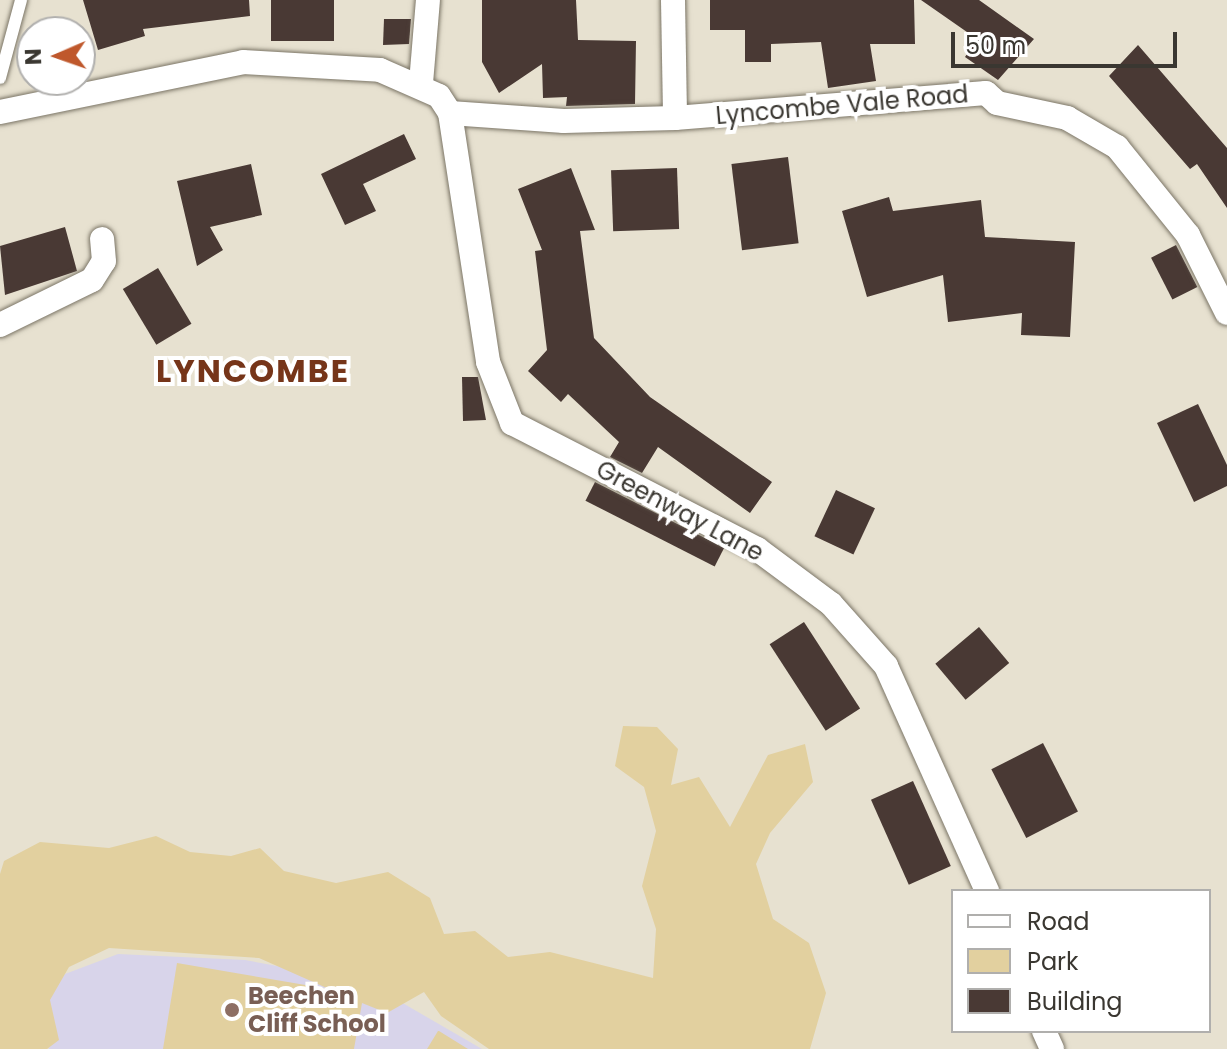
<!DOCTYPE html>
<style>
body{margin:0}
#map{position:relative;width:1227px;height:1049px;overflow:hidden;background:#e7e1d0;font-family:Poppins,sans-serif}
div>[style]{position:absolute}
.education>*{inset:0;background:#d8d4ea}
.green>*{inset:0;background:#e2d09f}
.building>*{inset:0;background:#493934;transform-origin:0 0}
.roads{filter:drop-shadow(0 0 2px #7b7566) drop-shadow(0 0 2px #7b7566)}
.service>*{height:12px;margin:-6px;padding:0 6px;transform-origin:6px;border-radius:6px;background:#fff}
.minor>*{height:24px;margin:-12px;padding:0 12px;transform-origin:12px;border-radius:12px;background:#fff}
.dots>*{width:22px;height:22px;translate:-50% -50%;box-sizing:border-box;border:4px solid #fff;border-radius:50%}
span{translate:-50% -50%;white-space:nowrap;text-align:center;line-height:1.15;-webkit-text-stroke:8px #fff;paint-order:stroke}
.street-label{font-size:24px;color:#3a3731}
.education-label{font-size:24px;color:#785e54;font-weight:700}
.left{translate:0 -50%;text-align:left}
.district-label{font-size:32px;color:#763519;font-weight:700;letter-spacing:2px}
.legend{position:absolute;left:951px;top:889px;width:260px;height:144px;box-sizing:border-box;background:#fff;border:2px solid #b0afad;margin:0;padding:10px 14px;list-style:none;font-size:24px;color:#3a3731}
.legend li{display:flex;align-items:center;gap:16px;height:40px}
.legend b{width:40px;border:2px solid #b0afad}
.north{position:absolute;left:16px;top:16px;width:80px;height:80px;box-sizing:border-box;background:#fff;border:2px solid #b0afad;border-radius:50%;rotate:268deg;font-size:22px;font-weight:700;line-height:32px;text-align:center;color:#3a3731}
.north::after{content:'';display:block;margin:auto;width:28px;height:36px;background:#bf582c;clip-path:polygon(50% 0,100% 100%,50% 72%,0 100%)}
.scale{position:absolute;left:951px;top:32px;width:226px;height:36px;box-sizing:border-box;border:4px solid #3a3731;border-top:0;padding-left:10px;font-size:24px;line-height:28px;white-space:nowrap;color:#3a3731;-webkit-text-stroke:6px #fff;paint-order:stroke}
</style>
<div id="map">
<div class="education">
<div style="clip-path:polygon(118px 954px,245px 960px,368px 983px,482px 1049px,49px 1049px,42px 1034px,47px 999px,65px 974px)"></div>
</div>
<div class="green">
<div style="clip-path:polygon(623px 726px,657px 727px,678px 749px,671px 785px,699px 777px,730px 827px,768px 755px,805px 744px,813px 782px,770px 833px,756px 864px,773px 919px,809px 943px,826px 993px,810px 1049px,489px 1049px,441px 1016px,424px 992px,387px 1013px,362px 1003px,354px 1049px,163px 1049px,177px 963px,329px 989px,259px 958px,109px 948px,69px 967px,50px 1000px,59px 1040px,47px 1049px,0 1049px,0 874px,4px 861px,40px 842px,109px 848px,156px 836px,190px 852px,231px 856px,260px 848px,284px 871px,336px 883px,388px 872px,430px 898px,444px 934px,475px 931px,508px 957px,550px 952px,653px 978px,656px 929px,642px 886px,656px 831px,644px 787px,615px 766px)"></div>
<div style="clip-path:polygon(438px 1031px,439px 1031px,468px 1049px,427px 1049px)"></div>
</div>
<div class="building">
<div style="clip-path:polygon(83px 0,249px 0,250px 16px,143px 29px,145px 36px,98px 50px)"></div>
<div style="left:271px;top:0;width:63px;height:41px"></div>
<div style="clip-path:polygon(482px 0,576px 0,578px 40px,636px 41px,635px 104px,566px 106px,567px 97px,543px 98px,542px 64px,499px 93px,482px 62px)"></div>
<div style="clip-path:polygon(710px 0,914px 0,915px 44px,870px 44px,876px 81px,828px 88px,821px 42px,771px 44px,771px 62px,745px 62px,745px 30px,710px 30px)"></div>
<div style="clip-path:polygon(921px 0,979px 0,1034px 39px,998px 80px,965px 57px,977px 39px)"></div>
<div style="clip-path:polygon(384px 19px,411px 19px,409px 44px,383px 45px)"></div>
<div style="clip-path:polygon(1138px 45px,1227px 148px,1227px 208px,1197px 164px,1190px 169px,1109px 76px)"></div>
<div style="clip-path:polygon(404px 134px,416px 159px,363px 184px,376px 211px,345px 225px,321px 174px)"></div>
<div style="left:788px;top:157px;width:87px;height:57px;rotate:83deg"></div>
<div style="clip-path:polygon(251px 164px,262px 215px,210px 227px,223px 250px,197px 266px,177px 181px)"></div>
<div style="clip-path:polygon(571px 168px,595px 230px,580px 231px,594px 338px,650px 397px,772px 482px,750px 513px,658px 447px,642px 473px,610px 457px,619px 442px,568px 394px,561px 402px,528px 371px,547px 350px,535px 251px,542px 250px,518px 189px)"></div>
<div style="left:677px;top:168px;width:61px;height:66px;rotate:88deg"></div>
<div style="clip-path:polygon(889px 197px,893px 211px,981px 200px,985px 237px,1075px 242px,1070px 337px,1021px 335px,1022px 313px,948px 322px,943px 275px,867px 297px,842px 211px)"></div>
<div style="clip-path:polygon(65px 227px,77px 271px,5px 295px,0 246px)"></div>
<div style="left:1176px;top:245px;width:47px;height:28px;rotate:63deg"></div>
<div style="left:158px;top:268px;width:65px;height:41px;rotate:59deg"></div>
<div style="clip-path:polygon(462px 377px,478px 377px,486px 420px,463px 421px)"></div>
<div style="clip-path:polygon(1198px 404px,1227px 465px,1227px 486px,1194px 502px,1157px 423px)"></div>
<div style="left:595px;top:482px;width:145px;height:21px;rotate:27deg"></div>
<div style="left:836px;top:490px;width:43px;height:51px;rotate:25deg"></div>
<div style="left:804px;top:622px;width:103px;height:41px;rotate:57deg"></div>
<div style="left:979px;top:627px;width:47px;height:57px;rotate:50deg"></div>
<div style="left:1043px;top:743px;width:77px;height:58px;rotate:63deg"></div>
<div style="left:913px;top:781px;width:93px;height:46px;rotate:66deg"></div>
</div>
<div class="roads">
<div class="service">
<div style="left:0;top:78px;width:81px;rotate:-74.9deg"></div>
</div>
<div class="minor">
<div style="left:673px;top:0;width:118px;rotate:89deg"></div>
<div style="left:421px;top:83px;width:83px;rotate:-85.2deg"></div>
<div style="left:0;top:112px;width:248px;rotate:-11.6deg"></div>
<div style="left:243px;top:62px;width:137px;rotate:3.3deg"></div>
<div style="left:380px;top:70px;width:64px;rotate:23.8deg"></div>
<div style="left:439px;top:96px;width:20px;rotate:57deg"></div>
<div style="left:450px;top:113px;width:252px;rotate:81.3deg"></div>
<div style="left:488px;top:362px;width:66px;rotate:68.5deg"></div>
<div style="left:512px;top:423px;width:276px;rotate:27.2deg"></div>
<div style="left:757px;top:549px;width:92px;rotate:36.6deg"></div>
<div style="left:831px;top:604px;width:83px;rotate:48.4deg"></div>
<div style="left:886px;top:666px;width:247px;rotate:65.8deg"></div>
<div style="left:450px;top:113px;width:114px;rotate:4deg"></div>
<div style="left:564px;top:121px;width:111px;rotate:-1.5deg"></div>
<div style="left:675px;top:118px;width:312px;rotate:-4.6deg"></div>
<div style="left:986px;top:93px;width:15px;rotate:42deg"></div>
<div style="left:997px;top:103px;width:72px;rotate:12.1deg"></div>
<div style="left:1067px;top:118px;width:58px;rotate:30.1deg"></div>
<div style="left:1117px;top:147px;width:113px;rotate:51.1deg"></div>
<div style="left:1188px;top:235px;width:87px;rotate:63.4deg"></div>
<div style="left:0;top:325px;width:102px;rotate:-26.1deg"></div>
<div style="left:92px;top:280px;width:22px;rotate:-58deg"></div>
<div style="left:104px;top:261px;width:22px;rotate:-95deg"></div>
<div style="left:1044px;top:1031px;width:20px;rotate:66deg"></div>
</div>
</div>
<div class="dots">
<div style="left:232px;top:1010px;background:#8d6e63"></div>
</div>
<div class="street-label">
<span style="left:842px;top:105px;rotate:-5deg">Lyncombe Vale Road</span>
<span style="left:680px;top:511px;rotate:28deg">Greenway Lane</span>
</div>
<div class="education-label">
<span class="left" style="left:248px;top:1010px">Beechen<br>Cliff School</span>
</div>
<div class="district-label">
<span style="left:253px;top:371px">LYNCOMBE</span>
</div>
<ul class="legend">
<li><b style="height:10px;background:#fff"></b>Road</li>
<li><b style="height:22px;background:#e2d09f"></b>Park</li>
<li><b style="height:22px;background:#493934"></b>Building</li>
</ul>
<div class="north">N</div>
<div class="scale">50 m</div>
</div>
